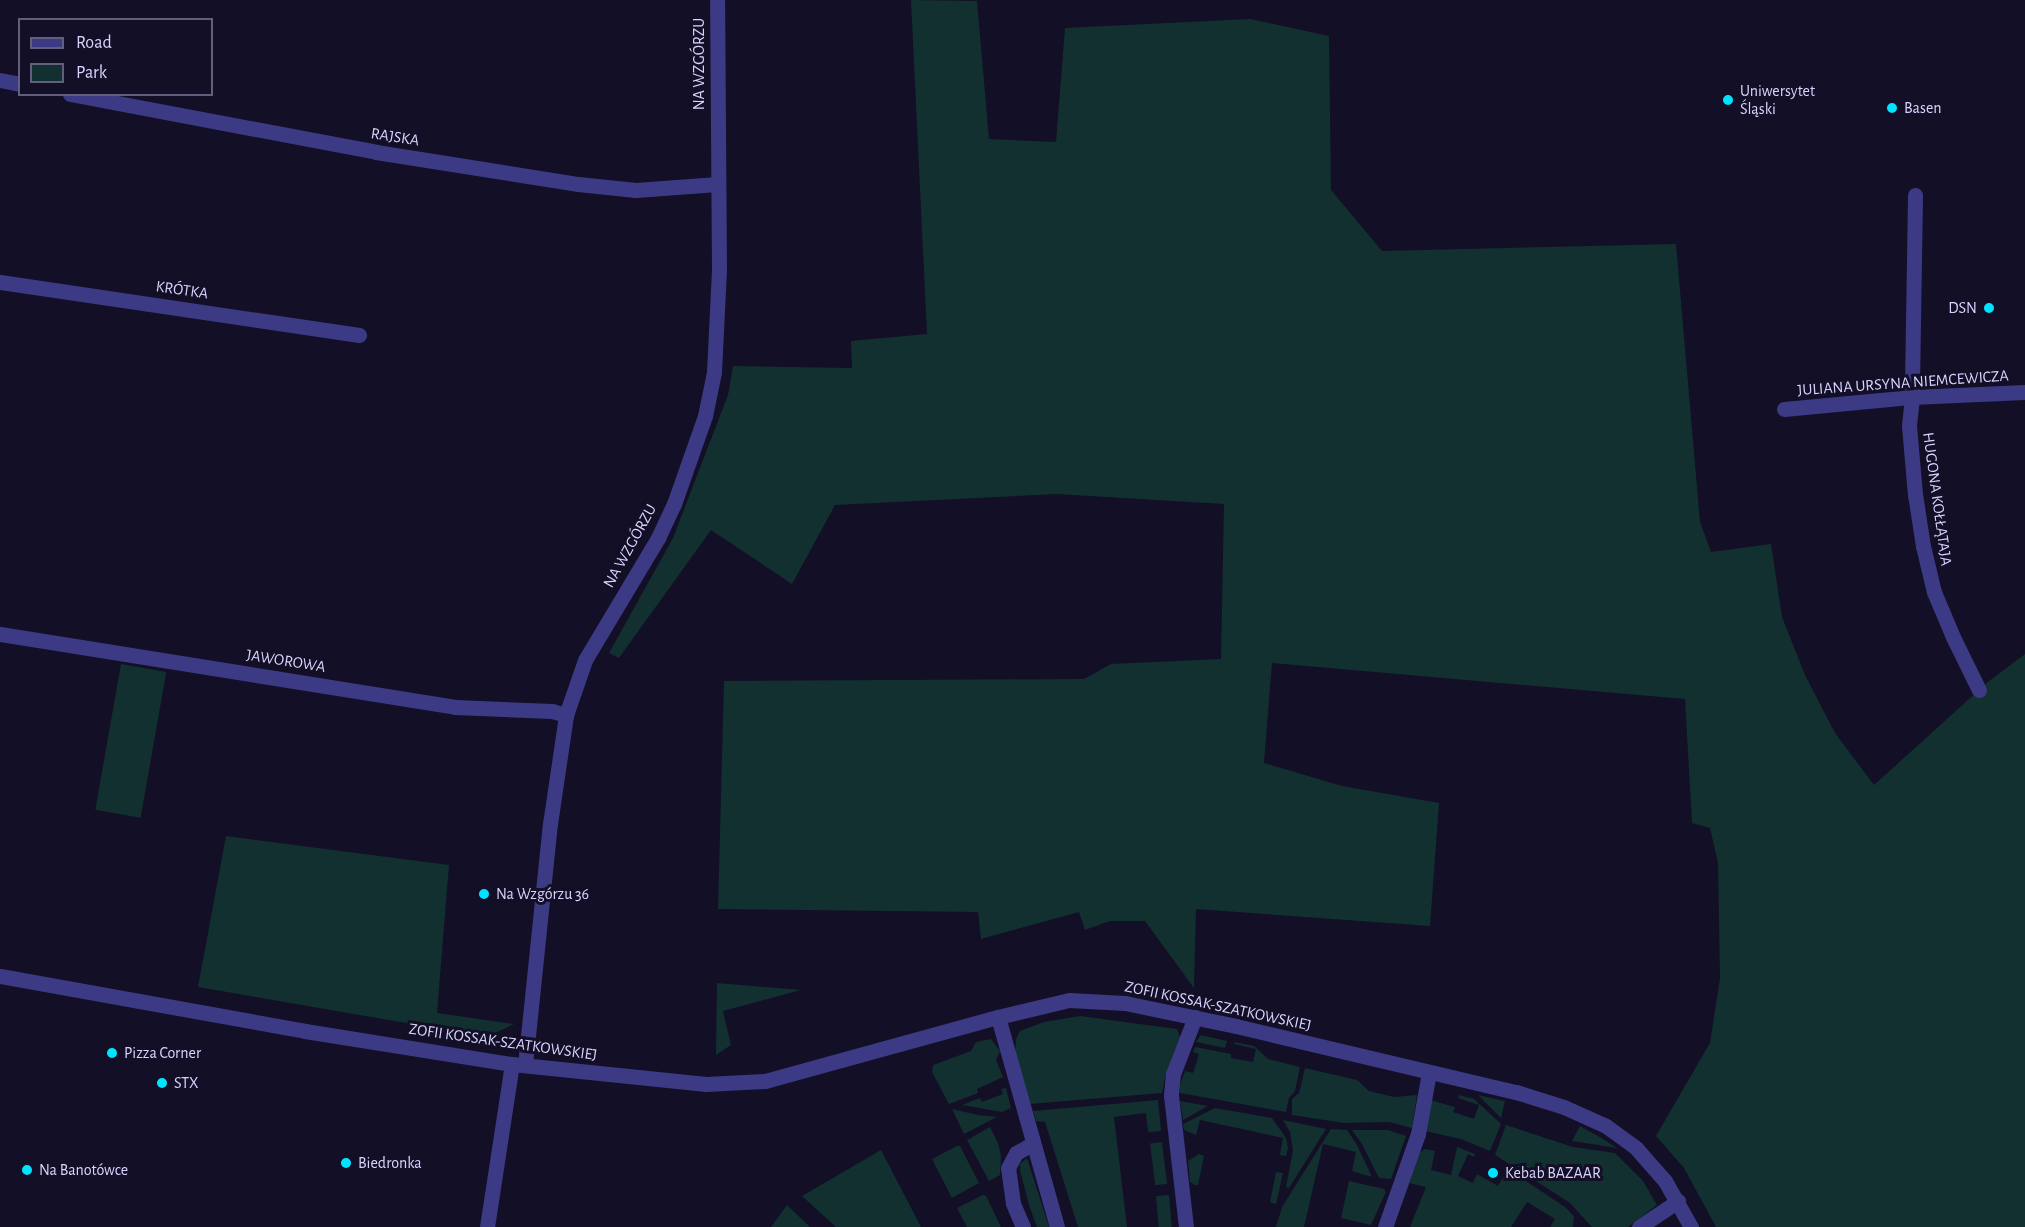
<!DOCTYPE html>
<meta charset="utf-8">
<style>
body{margin:0}
#map{position:relative;width:2025px;height:1227px;overflow:hidden;background:#130f26;font-family:"Alegreya Sans",sans-serif}
div>[style]{position:absolute}
.green>*{inset:0;background:#12302f;transform-origin:0 0}
.minor>*{height:15px;margin:-7.5px;padding:0 7.5px;transform-origin:7.5px;border-radius:7.5px;background:#3d3a85}
.dots>*{width:16px;height:16px;translate:-50% -50%;box-sizing:border-box;border:3px solid #130f26;border-radius:50%}
span{translate:-50% -50%;white-space:nowrap;text-align:center;line-height:1.15;-webkit-text-stroke:6px #130f26;paint-order:stroke}
.street-label{font-size:16px;color:#d9d4ff}
.poi-label{font-size:16px;color:#d9d4ff}
.left{translate:0 -50%;text-align:left}
.right{translate:-100% -50%;text-align:right}
.legend{position:absolute;left:18px;top:18px;width:195px;height:78px;box-sizing:border-box;background:#130f26;border:2px solid #625e7d;margin:0;padding:8px 10px;list-style:none;font-size:18px;color:#d9d4ff}
.legend li{display:flex;align-items:center;gap:12px;height:30px}
.legend b{width:30px;border:2px solid #625e7d}
</style>
<div id="map">
<div class="green">
<div style="clip-path:polygon(911px 0,977px 1px,989px 139px,1056px 142px,1065px 28px,1250px 19px,1329px 36px,1331px 190px,1382px 251px,1676px 244px,1700px 522px,1711px 552px,1771px 544px,1782px 617px,1805px 675px,1835px 733px,1874px 785px,1989px 681px,2025px 654px,2025px 1227px,1716px 1227px,1684px 1168px,1656px 1136px,1710px 1043px,1720px 978px,1718px 863px,1710px 828px,1692px 823px,1685px 699px,1272px 663px,1264px 763px,1342px 786px,1439px 803px,1430px 926px,1196px 909px,1194px 988px,1145px 921px,1110px 921px,1085px 930px,1079px 912px,981px 939px,978px 912px,718px 909px,724px 681px,1084px 679px,1111px 664px,1221px 659px,1224px 504px,1056px 494px,835px 505px,792px 584px,711px 530px,619px 658px,609px 653px,673px 538px,728px 395px,733px 366px,852px 368px,851px 341px,927px 334px)"></div>
<div style="left:121px;top:664px;width:46px;height:148px;rotate:10deg"></div>
<div style="clip-path:polygon(226px 836px,449px 865px,437px 1013px,514px 1024px,487px 1037px,198px 987px)"></div>
<div style="clip-path:polygon(717px 983px,801px 990px,723px 1011px,731px 1045px,716px 1055px)"></div>
<div style="clip-path:polygon(1080px 1016px,1177px 1029px,1180px 1037px,1165px 1077px,1162px 1093px,1030px 1104px,1015px 1055px,1016px 1039px,1020px 1031px,1044px 1022px)"></div>
<div style="clip-path:polygon(1201px 1035px,1227px 1041px,1225px 1048px,1196px 1042px)"></div>
<div style="clip-path:polygon(991px 1039px,1000px 1051px,996px 1060px,1003px 1077px,977px 1089px,978px 1093px,949px 1104px,932px 1072px,933px 1065px,971px 1051px,976px 1042px)"></div>
<div style="clip-path:polygon(1234px 1042px,1254px 1046px,1268px 1059px,1300px 1067px,1295px 1091px,1289px 1098px,1286px 1112px,1180px 1093px,1180px 1085px,1185px 1071px,1193px 1073px,1199px 1054px,1193px 1052px,1195px 1047px,1231px 1054px,1231px 1058px,1253px 1062px,1256px 1049px,1234px 1044px)"></div>
<div style="clip-path:polygon(1305px 1068px,1357px 1080px,1369px 1091px,1394px 1097px,1417px 1095px,1412px 1128px,1389px 1122px,1344px 1123px,1292px 1115px,1292px 1099px,1299px 1093px)"></div>
<div style="clip-path:polygon(1006px 1088px,1011px 1108px,1002px 1112px,962px 1105px,980px 1098px,982px 1102px,1003px 1094px,1001px 1089px)"></div>
<div style="clip-path:polygon(1459px 1095px,1474px 1099px,1501px 1124px,1490px 1151px,1461px 1139px,1425px 1131px,1430px 1100px,1455px 1107px,1453px 1112px,1474px 1119px,1479px 1105px,1458px 1098px)"></div>
<div style="clip-path:polygon(1478px 1095px,1505px 1101px,1501px 1118px)"></div>
<div style="clip-path:polygon(1158px 1100px,1161px 1131px,1148px 1132px,1146px 1113px,1114px 1117px,1127px 1227px,1078px 1227px,1045px 1122px,1036px 1121px,1033px 1111px)"></div>
<div style="clip-path:polygon(1180px 1101px,1208px 1106px,1183px 1120px)"></div>
<div style="clip-path:polygon(1215px 1108px,1272px 1118px,1286px 1138px,1288px 1148px,1286px 1156px,1280px 1155px,1283px 1138px,1200px 1120px,1196px 1135px,1184px 1130px,1183px 1124px)"></div>
<div style="clip-path:polygon(952px 1109px,978px 1115px,997px 1117px,964px 1134px)"></div>
<div style="clip-path:polygon(1283px 1120px,1326px 1129px,1289px 1188px,1286px 1187px,1293px 1150px,1290px 1132px)"></div>
<div style="clip-path:polygon(1506px 1125px,1573px 1147px,1615px 1153px,1643px 1181px,1657px 1205px,1628px 1227px,1592px 1227px,1570px 1203px,1495px 1155px)"></div>
<div style="clip-path:polygon(1580px 1126px,1598px 1136px,1617px 1148px,1572px 1141px)"></div>
<div style="clip-path:polygon(990px 1127px,998px 1143px,1001px 1156px,1000px 1175px,989px 1181px,967px 1140px)"></div>
<div style="clip-path:polygon(1331px 1129px,1347px 1130px,1357px 1145px,1372px 1177px,1352px 1171px,1356px 1152px,1323px 1144px,1304px 1227px,1276px 1227px,1282px 1207px)"></div>
<div style="clip-path:polygon(1352px 1130px,1388px 1130px,1406px 1136px,1391px 1179px,1379px 1178px,1362px 1144px)"></div>
<div style="left:1162px;top:1142px;width:42px;height:12px;rotate:83deg"></div>
<div style="clip-path:polygon(957px 1146px,960px 1146px,979px 1183px,952px 1198px,932px 1159px)"></div>
<div style="clip-path:polygon(1457px 1147px,1475px 1154px,1474px 1157px,1468px 1154px,1458px 1176px,1473px 1183px,1477px 1174px,1498px 1186px,1508px 1169px,1565px 1207px,1574px 1216px,1573px 1227px,1550px 1227px,1555px 1219px,1527px 1202px,1511px 1227px,1410px 1227px,1426px 1187px,1409px 1183px,1420px 1152px,1425px 1149px,1435px 1151px,1431px 1170px,1451px 1175px)"></div>
<div style="clip-path:polygon(881px 1150px,921px 1227px,836px 1227px,802px 1196px)"></div>
<div style="clip-path:polygon(1199px 1154px,1204px 1156px,1198px 1185px,1195px 1185px,1190px 1182px,1188px 1161px)"></div>
<div style="clip-path:polygon(1027px 1158px,1049px 1227px,1037px 1227px,1029px 1205px,1020px 1170px,1020px 1164px)"></div>
<div style="clip-path:polygon(1276px 1172px,1283px 1173px,1276px 1204px,1270px 1202px)"></div>
<div style="clip-path:polygon(1349px 1181px,1384px 1189px,1386px 1192px,1371px 1225px,1341px 1218px)"></div>
<div style="clip-path:polygon(983px 1195px,986px 1196px,1001px 1227px,967px 1227px,957px 1208px)"></div>
<div style="left:1169px;top:1195px;width:32px;height:13px;rotate:85deg"></div>
<div style="clip-path:polygon(787px 1205px,810px 1227px,771px 1227px)"></div>
</div>
<div class="minor">
<div style="left:0;top:80px;width:20px;rotate:11deg"></div>
<div style="left:70px;top:94px;width:311px;rotate:10.7deg"></div>
<div style="left:376px;top:152px;width:205px;rotate:9deg"></div>
<div style="left:578px;top:184px;width:58px;rotate:5.9deg"></div>
<div style="left:636px;top:190px;width:81px;rotate:-4.2deg"></div>
<div style="left:1915px;top:195px;width:202px;rotate:90.9deg"></div>
<div style="left:1912px;top:397px;width:29px;rotate:96deg"></div>
<div style="left:1909px;top:426px;width:68px;rotate:85deg"></div>
<div style="left:1915px;top:494px;width:53px;rotate:81.3deg"></div>
<div style="left:1923px;top:546px;width:47px;rotate:76.6deg"></div>
<div style="left:1934px;top:592px;width:49px;rotate:67.1deg"></div>
<div style="left:1953px;top:637px;width:59px;rotate:63.9deg"></div>
<div style="left:0;top:282px;width:363px;rotate:8.4deg"></div>
<div style="left:1784px;top:409px;width:129px;rotate:-5.4deg"></div>
<div style="left:1912px;top:397px;width:113px;rotate:-2.5deg"></div>
<div style="left:0;top:634px;width:461px;rotate:9.1deg"></div>
<div style="left:455px;top:707px;width:97px;rotate:2.4deg"></div>
<div style="left:552px;top:711px;width:15px;rotate:16deg"></div>
<div style="left:0;top:976px;width:310px;rotate:10.2deg"></div>
<div style="left:305px;top:1031px;width:210px;rotate:9.1deg"></div>
<div style="left:512px;top:1064px;width:195px;rotate:5.9deg"></div>
<div style="left:706px;top:1084px;width:59px;rotate:-2.9deg"></div>
<div style="left:765px;top:1081px;width:242px;rotate:-15.4deg"></div>
<div style="left:998px;top:1017px;width:73px;rotate:-13.5deg"></div>
<div style="left:1069px;top:1000px;width:56px;rotate:3.1deg"></div>
<div style="left:1125px;top:1003px;width:113px;rotate:11.7deg"></div>
<div style="left:1236px;top:1026px;width:288px;rotate:13.3deg"></div>
<div style="left:1516px;top:1092px;width:50px;rotate:17.4deg"></div>
<div style="left:1564px;top:1107px;width:46px;rotate:24.3deg"></div>
<div style="left:1606px;top:1126px;width:37px;rotate:36deg"></div>
<div style="left:1636px;top:1148px;width:44px;rotate:48.7deg"></div>
<div style="left:1665px;top:1181px;width:53px;rotate:60.5deg"></div>
<div style="left:998px;top:1017px;width:218px;rotate:74.3deg"></div>
<div style="left:525px;top:1065px;width:242px;rotate:-84.1deg"></div>
<div style="left:550px;top:824px;width:110px;rotate:-81.6deg"></div>
<div style="left:566px;top:715px;width:58px;rotate:-70.9deg"></div>
<div style="left:585px;top:660px;width:142px;rotate:-59.1deg"></div>
<div style="left:658px;top:538px;width:38px;rotate:-65deg"></div>
<div style="left:674px;top:504px;width:93px;rotate:-70.6deg"></div>
<div style="left:705px;top:416px;width:45px;rotate:-78.4deg"></div>
<div style="left:714px;top:372px;width:101px;rotate:-87.2deg"></div>
<div style="left:719px;top:271px;width:271px;rotate:-90.4deg"></div>
<div style="left:487px;top:1227px;width:165px;rotate:-81.3deg"></div>
<div style="left:1023px;top:1227px;width:26px;rotate:-113deg"></div>
<div style="left:1013px;top:1203px;width:35px;rotate:-98deg"></div>
<div style="left:1008px;top:1168px;width:17px;rotate:-62deg"></div>
<div style="left:1016px;top:1153px;width:18px;rotate:-29deg"></div>
<div style="left:1186px;top:1227px;width:133px;rotate:-96.5deg"></div>
<div style="left:1171px;top:1095px;width:21px;rotate:-85deg"></div>
<div style="left:1173px;top:1074px;width:61px;rotate:-68.9deg"></div>
<div style="left:1385px;top:1227px;width:99px;rotate:-70.5deg"></div>
<div style="left:1418px;top:1134px;width:63px;rotate:-79.9deg"></div>
<div style="left:1639px;top:1227px;width:47px;rotate:-33.7deg"></div>
</div>
<div class="dots">
<div style="left:1728px;top:100px;background:#00e5ff"></div>
<div style="left:1892px;top:108px;background:#00e5ff"></div>
<div style="left:1989px;top:308px;background:#00e5ff"></div>
<div style="left:484px;top:894px;background:#00e5ff"></div>
<div style="left:112px;top:1053px;background:#00e5ff"></div>
<div style="left:162px;top:1083px;background:#00e5ff"></div>
<div style="left:346px;top:1163px;background:#00e5ff"></div>
<div style="left:27px;top:1170px;background:#00e5ff"></div>
<div style="left:1493px;top:1173px;background:#00e5ff"></div>
</div>
<div class="street-label">
<span style="left:699px;top:64px;rotate:-90deg">NA WZGÓRZU</span>
<span style="left:395px;top:137px;rotate:9deg">RAJSKA</span>
<span style="left:182px;top:290px;rotate:8deg">KRÓTKA</span>
<span style="left:1903px;top:383px;rotate:-4deg">JULIANA URSYNA NIEMCEWICZA</span>
<span style="left:1937px;top:499px;rotate:82deg">HUGONA KOŁŁĄTAJA</span>
<span style="left:630px;top:546px;rotate:-61deg">NA WZGÓRZU</span>
<span style="left:286px;top:661px;rotate:9deg">JAWOROWA</span>
<span style="left:1218px;top:1006px;rotate:12deg">ZOFII KOSSAK-SZATKOWSKIEJ</span>
<span style="left:503px;top:1042px;rotate:8deg">ZOFII KOSSAK-SZATKOWSKIEJ</span>
</div>
<div class="poi-label">
<span class="left" style="left:1740px;top:100px">Uniwersytet<br>Śląski</span>
<span class="left" style="left:1904px;top:108px">Basen</span>
<span class="right" style="left:1977px;top:308px">DSN</span>
<span class="left" style="left:496px;top:894px">Na Wzgórzu 36</span>
<span class="left" style="left:124px;top:1053px">Pizza Corner</span>
<span class="left" style="left:174px;top:1083px">STX</span>
<span class="left" style="left:358px;top:1163px">Biedronka</span>
<span class="left" style="left:39px;top:1170px">Na Banotówce</span>
<span class="left" style="left:1505px;top:1173px">Kebab BAZAAR</span>
</div>
<ul class="legend">
<li><b style="height:8px;background:#3d3a85"></b>Road</li>
<li><b style="height:16px;background:#12302f"></b>Park</li>
</ul>
</div>
